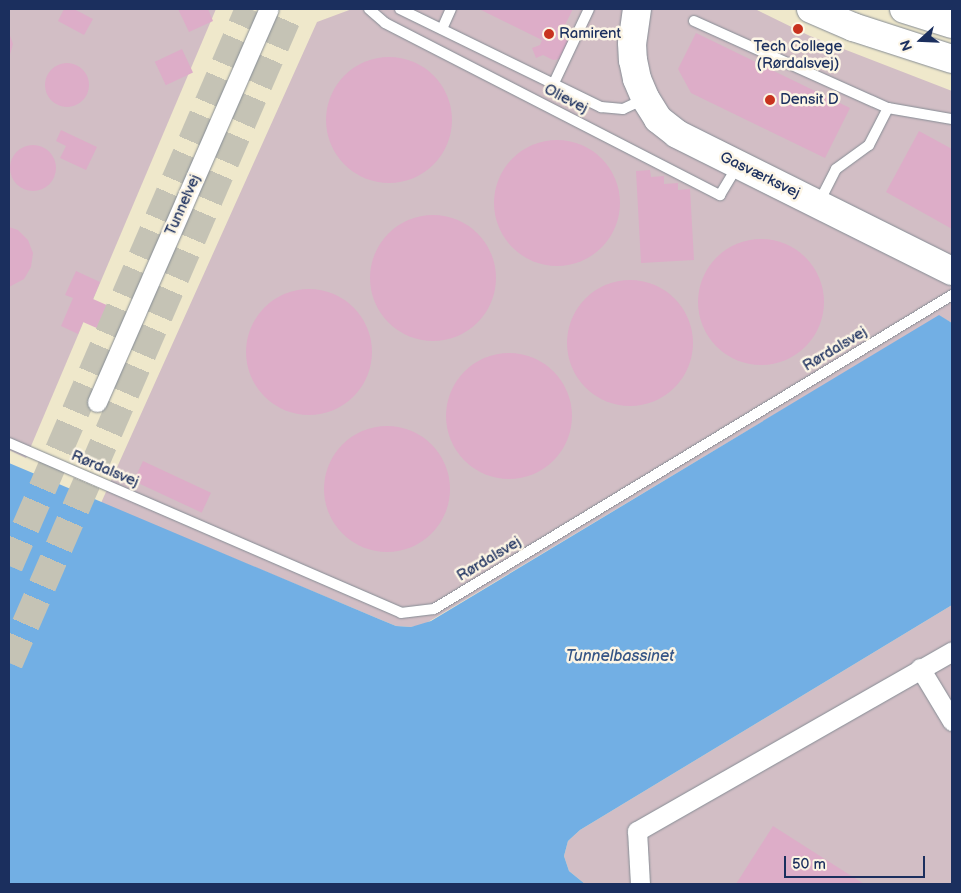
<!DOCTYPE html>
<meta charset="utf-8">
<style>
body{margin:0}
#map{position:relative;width:961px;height:893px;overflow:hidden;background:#efe8cb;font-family:"Balsamiq Sans",sans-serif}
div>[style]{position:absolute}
.industrial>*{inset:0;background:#d2bec5}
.water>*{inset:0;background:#72afe4}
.building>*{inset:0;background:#ddadc8;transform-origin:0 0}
.round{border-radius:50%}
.highway-tunnel>*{height:28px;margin-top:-14px;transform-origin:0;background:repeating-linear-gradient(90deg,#c5c3b5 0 28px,transparent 0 42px)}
.roads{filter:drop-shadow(0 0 1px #858c94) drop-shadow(0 0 1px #858c94)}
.lane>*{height:10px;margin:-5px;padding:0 5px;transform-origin:5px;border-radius:5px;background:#fff}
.street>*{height:19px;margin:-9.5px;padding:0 9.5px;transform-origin:9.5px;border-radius:9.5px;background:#fff}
.secondary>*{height:28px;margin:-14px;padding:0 14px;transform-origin:14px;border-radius:14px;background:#fff}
.dots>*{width:14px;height:14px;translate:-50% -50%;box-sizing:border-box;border:2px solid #fcf5e5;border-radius:50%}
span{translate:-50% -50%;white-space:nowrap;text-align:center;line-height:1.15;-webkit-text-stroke:5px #fcf5e5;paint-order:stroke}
.poi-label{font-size:15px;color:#1b2f5e}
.left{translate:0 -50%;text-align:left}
.street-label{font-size:15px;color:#1b2f5e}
.water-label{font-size:16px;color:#355586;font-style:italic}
.frame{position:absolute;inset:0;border:10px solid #1b2f5e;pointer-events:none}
.north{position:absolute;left:896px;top:15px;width:50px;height:50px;-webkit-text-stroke:4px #fcf5e5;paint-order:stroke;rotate:250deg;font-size:14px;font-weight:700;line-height:20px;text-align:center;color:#1b2f5e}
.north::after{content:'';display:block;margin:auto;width:18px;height:22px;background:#1b2f5e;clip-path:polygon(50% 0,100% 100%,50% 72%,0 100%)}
.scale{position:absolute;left:784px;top:856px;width:141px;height:22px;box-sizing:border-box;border:2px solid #1b2f5e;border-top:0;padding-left:6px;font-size:15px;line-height:18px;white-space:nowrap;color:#1b2f5e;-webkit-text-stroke:4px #fcf5e5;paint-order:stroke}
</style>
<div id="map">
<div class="industrial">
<div style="clip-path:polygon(9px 9px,216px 9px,26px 458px,9px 450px)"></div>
<div style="clip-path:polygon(352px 9px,755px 9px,810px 36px,952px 91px,952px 323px,939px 316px,423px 625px,411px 627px,396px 626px,379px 619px,101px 503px,317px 22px)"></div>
<div style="clip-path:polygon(952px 605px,952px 884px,585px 884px,569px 871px,564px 856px,568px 841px,580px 830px)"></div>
</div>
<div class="water">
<div style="clip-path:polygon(939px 315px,952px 323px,952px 605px,580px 830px,568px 841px,564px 856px,569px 871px,585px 884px,9px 884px,9px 463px,379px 619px,396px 626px,411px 627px,431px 621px)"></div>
</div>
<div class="building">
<div style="clip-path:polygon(64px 9px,74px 9px,93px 19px,84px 35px,58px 21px)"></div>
<div style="clip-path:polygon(178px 9px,208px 9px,213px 21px,189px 32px)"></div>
<div style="clip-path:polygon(479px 9px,573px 9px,562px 31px,575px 37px,560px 59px,553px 60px,543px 55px,536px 58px,532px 48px,540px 45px,542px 40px)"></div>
<div style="clip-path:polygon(9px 33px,13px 44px,9px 58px)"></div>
<div style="clip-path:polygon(696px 33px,850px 108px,825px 158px,691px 93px,678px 69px)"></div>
<div style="left:182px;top:49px;width:26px;height:30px;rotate:65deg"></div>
<div class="round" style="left:326px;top:57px;width:126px;height:126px"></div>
<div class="round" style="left:45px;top:63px;width:44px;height:44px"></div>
<div style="clip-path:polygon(61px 130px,97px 147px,86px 170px,60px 158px,66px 146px,56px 141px)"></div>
<div style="clip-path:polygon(919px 131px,952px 149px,952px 229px,886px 192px)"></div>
<div class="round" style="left:494px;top:140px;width:126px;height:126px"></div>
<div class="round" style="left:10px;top:145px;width:46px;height:46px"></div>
<div style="clip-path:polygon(650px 170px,651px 177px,664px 176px,664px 184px,678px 183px,678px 190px,690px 189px,694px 260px,641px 263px,636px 171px)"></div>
<div class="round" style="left:370px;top:215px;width:126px;height:126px"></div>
<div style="clip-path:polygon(9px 227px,18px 230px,28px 240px,33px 253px,31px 267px,24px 279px,9px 287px)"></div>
<div class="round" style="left:698px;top:239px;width:126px;height:126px"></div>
<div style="clip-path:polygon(76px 271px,100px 282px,93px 299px,118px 310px,108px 333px,83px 322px,78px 334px,61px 326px,73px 298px,65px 295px)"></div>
<div class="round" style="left:567px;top:280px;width:126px;height:126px"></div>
<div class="round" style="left:246px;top:289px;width:126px;height:126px"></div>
<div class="round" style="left:446px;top:353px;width:126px;height:126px"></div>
<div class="round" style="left:324px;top:426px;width:126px;height:126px"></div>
<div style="left:143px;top:461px;width:75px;height:22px;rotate:25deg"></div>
<div style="clip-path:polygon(773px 826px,864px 884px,736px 884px)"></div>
</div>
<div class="highway-tunnel">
<div style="left:9px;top:566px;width:607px;rotate:-66.69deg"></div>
<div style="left:9px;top:663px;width:712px;rotate:-66.67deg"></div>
</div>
<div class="roads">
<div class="lane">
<div style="left:369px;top:9px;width:21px;rotate:41deg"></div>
<div style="left:385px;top:23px;width:377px;rotate:27.2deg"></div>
<div style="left:720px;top:195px;width:35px;rotate:-59deg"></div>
<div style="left:400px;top:9px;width:224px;rotate:26deg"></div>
<div style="left:601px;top:107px;width:22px;rotate:5deg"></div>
<div style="left:623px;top:109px;width:23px;rotate:-25deg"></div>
<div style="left:694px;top:21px;width:213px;rotate:24.2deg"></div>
<div style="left:888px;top:108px;width:42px;rotate:117.2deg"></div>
<div style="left:869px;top:145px;width:41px;rotate:144deg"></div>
<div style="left:836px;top:169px;width:38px;rotate:117deg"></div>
<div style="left:442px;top:29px;width:22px;rotate:-66deg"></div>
<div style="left:553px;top:85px;width:84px;rotate:-64.7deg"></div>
<div style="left:888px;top:108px;width:65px;rotate:9.8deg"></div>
<div style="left:9px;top:443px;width:427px;rotate:23.4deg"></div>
<div style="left:401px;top:613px;width:33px;rotate:-7deg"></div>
<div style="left:434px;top:609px;width:606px;rotate:-31.22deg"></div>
</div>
<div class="street">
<div style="left:97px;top:402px;width:429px;rotate:-66.4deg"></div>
<div style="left:920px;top:668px;width:62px;rotate:58.9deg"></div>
<div style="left:640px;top:884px;width:53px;rotate:-93.2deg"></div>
<div style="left:637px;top:831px;width:363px;rotate:-29.7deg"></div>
</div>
<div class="secondary">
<div style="left:637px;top:9px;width:34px;rotate:98deg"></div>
<div style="left:632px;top:43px;width:17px;rotate:87deg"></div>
<div style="left:633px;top:60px;width:19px;rotate:78deg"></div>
<div style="left:637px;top:79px;width:21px;rotate:67deg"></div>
<div style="left:645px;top:98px;width:25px;rotate:58deg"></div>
<div style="left:658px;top:119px;width:24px;rotate:38deg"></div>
<div style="left:677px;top:134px;width:307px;rotate:26.5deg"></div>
<div style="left:811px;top:9px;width:46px;rotate:23.2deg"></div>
<div style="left:853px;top:27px;width:104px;rotate:17.9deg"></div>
<div style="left:904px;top:9px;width:50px;rotate:17.4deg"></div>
</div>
</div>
<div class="dots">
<div style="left:798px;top:29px;background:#c8321e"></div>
<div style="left:549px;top:34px;background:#c8321e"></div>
<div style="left:770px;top:100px;background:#c8321e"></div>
</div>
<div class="poi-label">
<span class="left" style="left:559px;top:34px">Ramirent</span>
<span style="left:798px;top:55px">Tech College<br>(Rørdalsvej)</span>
<span class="left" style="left:780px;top:100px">Densit D</span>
</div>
<div class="street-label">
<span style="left:566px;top:99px;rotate:27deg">Olievej</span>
<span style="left:760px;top:175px;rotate:26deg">Gasværksvej</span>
<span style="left:183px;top:205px;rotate:-66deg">Tunnelvej</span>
<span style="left:835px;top:349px;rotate:-31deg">Rørdalsvej</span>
<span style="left:105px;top:469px;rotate:23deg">Rørdalsvej</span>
<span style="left:489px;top:559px;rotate:-31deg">Rørdalsvej</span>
</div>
<div class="water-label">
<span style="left:620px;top:657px">Tunnelbassinet</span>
</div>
<div class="frame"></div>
<div class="north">N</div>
<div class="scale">50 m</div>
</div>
